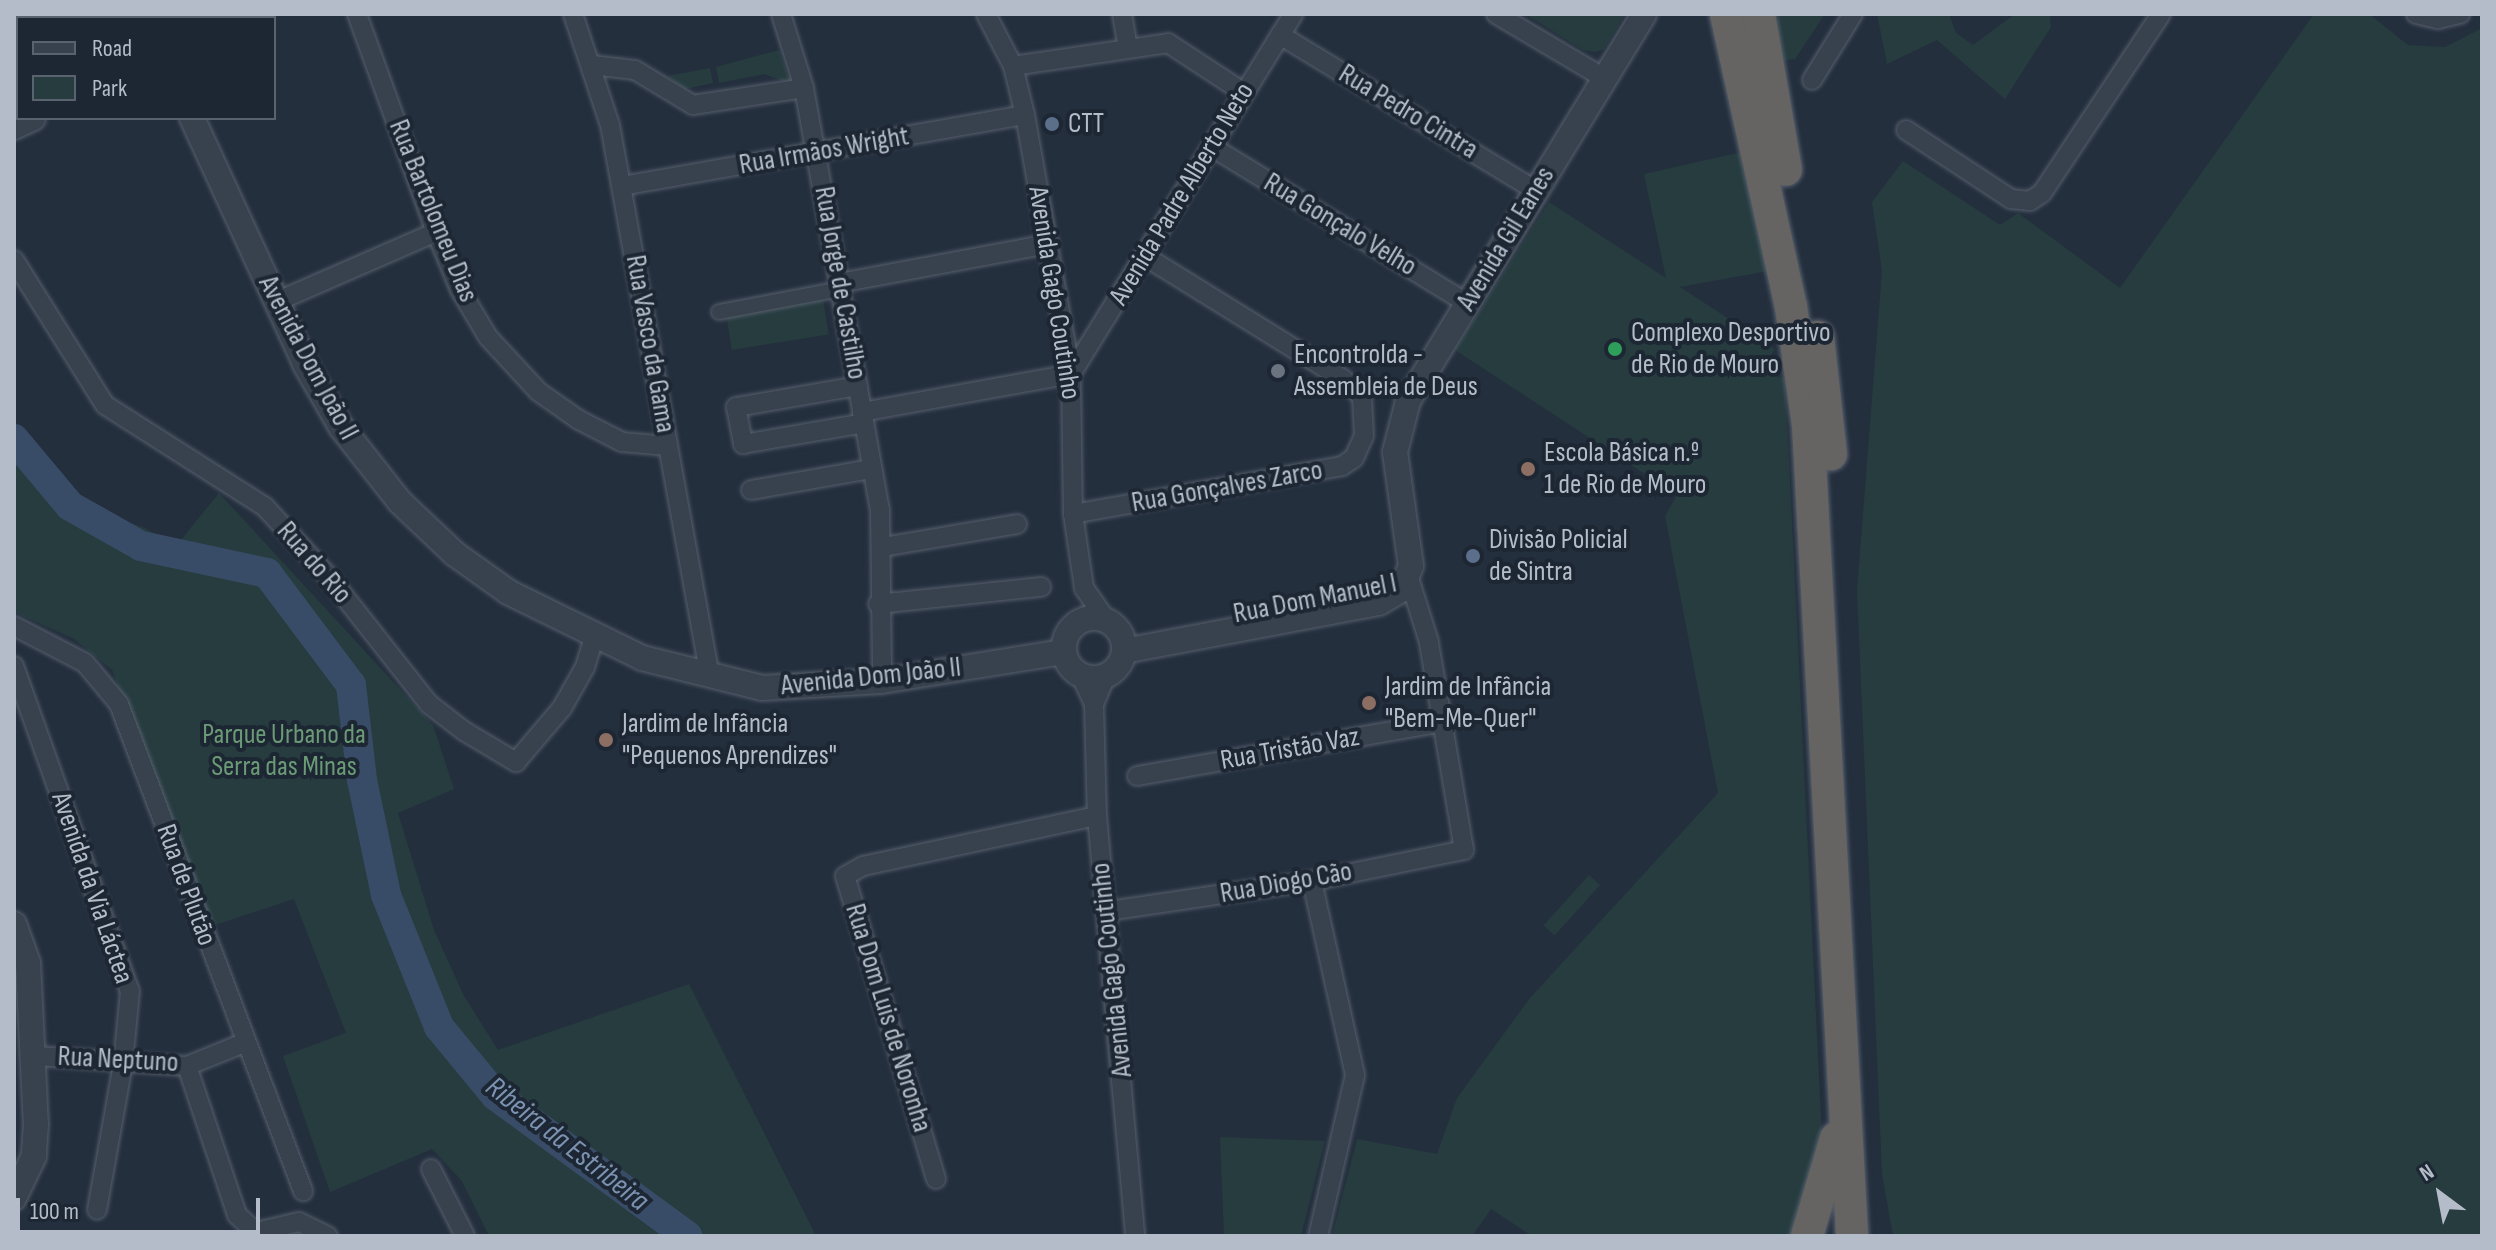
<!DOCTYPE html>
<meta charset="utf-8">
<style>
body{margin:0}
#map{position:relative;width:2496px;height:1250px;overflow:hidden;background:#242f3e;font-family:"Sofia Sans Condensed",sans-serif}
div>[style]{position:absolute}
.green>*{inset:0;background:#263c3f;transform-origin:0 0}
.river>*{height:30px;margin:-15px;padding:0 15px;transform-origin:15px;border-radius:15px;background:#394c67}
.roads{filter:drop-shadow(0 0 2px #565f6c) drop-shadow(0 0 2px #565f6c)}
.pedestrian>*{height:14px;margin:-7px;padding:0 7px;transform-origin:7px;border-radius:7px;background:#38414e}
.minor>*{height:18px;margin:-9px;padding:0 9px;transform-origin:9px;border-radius:9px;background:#38414e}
.tertiary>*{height:24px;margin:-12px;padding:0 12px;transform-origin:12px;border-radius:12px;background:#38414e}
.tertiary>.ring{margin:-12px;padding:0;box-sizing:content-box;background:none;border:24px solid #38414e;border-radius:50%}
.trunk>*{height:32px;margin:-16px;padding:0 16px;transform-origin:16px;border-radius:16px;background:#656462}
.dots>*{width:22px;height:22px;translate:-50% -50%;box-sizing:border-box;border:4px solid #1d2633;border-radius:50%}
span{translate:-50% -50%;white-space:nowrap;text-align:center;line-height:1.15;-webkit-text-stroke:8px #1d2633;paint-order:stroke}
.street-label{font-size:28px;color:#b4bcc9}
.poi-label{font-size:28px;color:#b4bcc9}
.left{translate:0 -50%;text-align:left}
.park-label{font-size:28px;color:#6b9a76}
.water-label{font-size:30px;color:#7c92b1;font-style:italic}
.frame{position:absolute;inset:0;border:16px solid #b4bcc9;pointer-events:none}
.legend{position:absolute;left:16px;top:16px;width:260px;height:104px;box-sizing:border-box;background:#1d2633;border:2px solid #59626f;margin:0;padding:10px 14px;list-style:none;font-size:24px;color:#b4bcc9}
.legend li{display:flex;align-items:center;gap:16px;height:40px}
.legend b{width:40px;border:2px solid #59626f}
.north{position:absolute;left:2400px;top:1154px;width:80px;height:80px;-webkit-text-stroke:6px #1d2633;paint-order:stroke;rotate:328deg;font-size:22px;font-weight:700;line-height:32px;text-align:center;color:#b4bcc9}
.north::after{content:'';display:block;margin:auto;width:28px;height:36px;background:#b4bcc9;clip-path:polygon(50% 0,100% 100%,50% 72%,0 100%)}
.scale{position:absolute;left:16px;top:1198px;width:244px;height:36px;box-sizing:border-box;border:4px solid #b4bcc9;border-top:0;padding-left:10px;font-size:24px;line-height:28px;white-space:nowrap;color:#b4bcc9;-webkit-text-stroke:6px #1d2633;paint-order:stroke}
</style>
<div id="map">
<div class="green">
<div style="clip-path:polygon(1525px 14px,1625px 14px,1604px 49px,1596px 52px,1583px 50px)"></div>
<div style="clip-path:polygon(1778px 14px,1825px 14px,1795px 59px,1777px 62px)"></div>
<div style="clip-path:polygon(1877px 14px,1949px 14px,1956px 33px,1973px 45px,2015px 14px,2050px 14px,2051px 27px,2005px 99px,1937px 40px,1887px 64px)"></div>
<div style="clip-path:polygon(2314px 14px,2369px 14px,2408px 45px,2445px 47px,2482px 28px,2482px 1236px,1893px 1236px,1882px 1174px,1857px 590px,1882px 271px,1872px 202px,1903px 161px,2000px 225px,2018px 213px,2120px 288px)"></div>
<div style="clip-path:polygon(779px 50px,791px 84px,764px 74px,719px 83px,716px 67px)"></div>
<div style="clip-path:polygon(710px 68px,713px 83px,685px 89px,667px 76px)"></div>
<div style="clip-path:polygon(1742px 152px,1768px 271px,1680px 287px,1775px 349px,1761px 370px,1785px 379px,1822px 1137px,1793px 1236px,1532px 1236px,1491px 1209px,1472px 1236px,1332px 1236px,1357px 1139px,1437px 1154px,1457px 1098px,1530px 998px,1718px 793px,1665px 516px,1677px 495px,1455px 350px,1549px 202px,1666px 278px,1644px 174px)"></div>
<div style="left:823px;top:299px;width:36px;height:98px;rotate:81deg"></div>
<div style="clip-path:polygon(14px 428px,83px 507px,145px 528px,176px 546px,219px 493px,433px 725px,454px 789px,398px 813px,434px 930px,464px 996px,498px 1050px,689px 984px,816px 1236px,489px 1236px,462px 1181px,432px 1149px,330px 1192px,283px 1056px,346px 1033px,294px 899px,212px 926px,112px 670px,74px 639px,14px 612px)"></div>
<div style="left:1589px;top:875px;width:15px;height:68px;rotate:42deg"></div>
<div style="clip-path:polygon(1220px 1137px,1325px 1141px,1301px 1236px,1224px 1236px)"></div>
</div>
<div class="river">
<div style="left:14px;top:439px;width:87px;rotate:50.1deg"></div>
<div style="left:70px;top:506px;width:81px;rotate:29.4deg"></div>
<div style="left:141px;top:546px;width:129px;rotate:12.1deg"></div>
<div style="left:267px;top:573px;width:140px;rotate:53.1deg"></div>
<div style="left:351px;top:685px;width:96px;rotate:83.4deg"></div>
<div style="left:362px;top:780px;width:117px;rotate:78.2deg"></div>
<div style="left:386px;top:895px;width:142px;rotate:68.1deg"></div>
<div style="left:439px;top:1027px;width:89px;rotate:50.4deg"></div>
<div style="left:496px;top:1096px;width:237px;rotate:36.2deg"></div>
</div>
<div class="roads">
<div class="pedestrian">
<div style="left:719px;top:312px;width:124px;rotate:-10.7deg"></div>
</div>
<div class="minor">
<div style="left:357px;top:14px;width:232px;rotate:70.1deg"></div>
<div style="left:436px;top:232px;width:63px;rotate:67.5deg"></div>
<div style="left:460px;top:290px;width:55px;rotate:59.2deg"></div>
<div style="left:488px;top:337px;width:75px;rotate:47.2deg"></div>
<div style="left:539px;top:392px;width:49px;rotate:35deg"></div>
<div style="left:579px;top:420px;width:48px;rotate:27.1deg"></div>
<div style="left:622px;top:442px;width:46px;rotate:5deg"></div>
<div style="left:573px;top:14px;width:117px;rotate:71.6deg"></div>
<div style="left:610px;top:125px;width:561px;rotate:79.73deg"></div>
<div style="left:781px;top:14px;width:77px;rotate:72.7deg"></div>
<div style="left:804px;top:88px;width:428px;rotate:79.8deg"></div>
<div style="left:880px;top:509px;width:172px;rotate:89.3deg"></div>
<div style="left:986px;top:14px;width:59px;rotate:62.6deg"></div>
<div style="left:1013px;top:66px;width:50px;rotate:76.2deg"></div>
<div style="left:1025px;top:115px;width:263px;rotate:79.9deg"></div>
<div style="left:1071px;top:374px;width:140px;rotate:89.2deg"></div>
<div style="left:1073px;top:514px;width:75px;rotate:81.5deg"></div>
<div style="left:1084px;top:588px;width:40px;rotate:55.1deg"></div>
<div style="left:1122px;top:14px;width:35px;rotate:80deg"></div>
<div style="left:1496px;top:14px;width:126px;rotate:30.7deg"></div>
<div style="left:2416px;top:14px;width:23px;rotate:13deg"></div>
<div style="left:2438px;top:19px;width:23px;rotate:-13deg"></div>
<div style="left:1280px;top:35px;width:298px;rotate:31.3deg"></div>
<div style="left:592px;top:65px;width:43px;rotate:6.6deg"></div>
<div style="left:635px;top:70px;width:68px;rotate:31.1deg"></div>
<div style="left:693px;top:105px;width:112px;rotate:-8.7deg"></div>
<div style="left:1013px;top:66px;width:157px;rotate:-8.4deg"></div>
<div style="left:1168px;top:43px;width:90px;rotate:33.2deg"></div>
<div style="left:1812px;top:80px;width:78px;rotate:-58.2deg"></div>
<div style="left:1906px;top:130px;width:126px;rotate:33.3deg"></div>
<div style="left:2011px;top:199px;width:19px;rotate:6deg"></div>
<div style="left:2030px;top:201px;width:14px;rotate:-34deg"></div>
<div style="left:2042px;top:193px;width:215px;rotate:-56.4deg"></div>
<div style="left:1212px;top:147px;width:299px;rotate:31.5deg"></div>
<div style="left:622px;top:186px;width:409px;rotate:-10deg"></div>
<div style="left:14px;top:260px;width:171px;rotate:57.9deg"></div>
<div style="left:105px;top:405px;width:190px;rotate:32.5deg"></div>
<div style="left:265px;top:507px;width:95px;rotate:47.6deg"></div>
<div style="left:329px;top:577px;width:162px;rotate:51.8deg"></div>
<div style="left:429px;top:704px;width:44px;rotate:37.6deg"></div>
<div style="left:464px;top:731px;width:61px;rotate:30.8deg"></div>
<div style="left:516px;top:762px;width:71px;rotate:-49.6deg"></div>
<div style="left:562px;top:708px;width:47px;rotate:-60.7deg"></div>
<div style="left:585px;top:667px;width:31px;rotate:-73deg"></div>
<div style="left:840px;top:283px;width:213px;rotate:-10.6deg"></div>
<div style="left:276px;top:302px;width:175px;rotate:-23.6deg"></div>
<div style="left:1071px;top:374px;width:423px;rotate:-58.3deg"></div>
<div style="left:858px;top:386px;width:124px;rotate:170.2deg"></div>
<div style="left:736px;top:407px;width:38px;rotate:79deg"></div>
<div style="left:743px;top:444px;width:123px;rotate:-9.8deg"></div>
<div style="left:862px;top:412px;width:212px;rotate:-10.3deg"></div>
<div style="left:751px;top:490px;width:122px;rotate:-9.9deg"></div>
<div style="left:1073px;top:514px;width:273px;rotate:-10.1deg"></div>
<div style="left:1342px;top:466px;width:14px;rotate:-34deg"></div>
<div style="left:1354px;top:458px;width:24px;rotate:-66deg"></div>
<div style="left:1364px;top:436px;width:39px;rotate:-93deg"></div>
<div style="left:1362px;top:397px;width:26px;rotate:-137deg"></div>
<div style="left:1343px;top:379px;width:232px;rotate:-148.2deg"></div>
<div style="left:883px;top:547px;width:136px;rotate:-9.7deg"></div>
<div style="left:878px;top:604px;width:164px;rotate:-6deg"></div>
<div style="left:14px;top:626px;width:80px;rotate:27.5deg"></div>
<div style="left:85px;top:663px;width:53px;rotate:50.3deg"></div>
<div style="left:119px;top:704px;width:521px;rotate:69.3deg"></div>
<div style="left:14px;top:666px;width:345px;rotate:70.4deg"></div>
<div style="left:130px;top:991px;width:73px;rotate:95.5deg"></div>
<div style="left:123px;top:1064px;width:148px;rotate:100.1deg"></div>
<div style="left:1081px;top:676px;width:31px;rotate:65deg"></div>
<div style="left:1094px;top:704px;width:112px;rotate:88.5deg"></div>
<div style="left:1097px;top:816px;width:422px;rotate:84.8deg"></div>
<div style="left:1094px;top:704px;width:30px;rotate:-67deg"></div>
<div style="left:1137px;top:776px;width:311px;rotate:-10deg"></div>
<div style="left:1312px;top:881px;width:199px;rotate:77.5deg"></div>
<div style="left:1355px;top:1075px;width:165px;rotate:102.9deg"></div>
<div style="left:1108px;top:911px;width:206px;rotate:-8.4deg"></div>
<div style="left:1312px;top:881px;width:155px;rotate:-11.5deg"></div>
<div style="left:1464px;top:850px;width:211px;rotate:-99.6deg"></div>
<div style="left:1429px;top:642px;width:67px;rotate:-107.4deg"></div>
<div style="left:36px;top:1056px;width:151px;rotate:3.8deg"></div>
<div style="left:187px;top:1066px;width:61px;rotate:-22deg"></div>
<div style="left:187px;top:1066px;width:157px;rotate:71.4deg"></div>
<div style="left:237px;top:1215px;width:25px;rotate:42deg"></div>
<div style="left:256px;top:1232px;width:44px;rotate:-13.1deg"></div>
<div style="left:299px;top:1222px;width:32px;rotate:26deg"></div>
<div style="left:431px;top:1169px;width:75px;rotate:63.1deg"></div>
<div style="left:936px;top:1179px;width:316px;rotate:-106.7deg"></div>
<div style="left:845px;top:876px;width:21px;rotate:-29deg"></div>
<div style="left:863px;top:866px;width:239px;rotate:-12.1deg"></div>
</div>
<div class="tertiary">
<div style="left:143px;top:14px;width:4px;rotate:63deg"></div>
<div style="left:192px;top:118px;width:271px;rotate:65.3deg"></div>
<div style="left:305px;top:364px;width:73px;rotate:60.3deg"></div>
<div style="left:341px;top:427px;width:95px;rotate:51.8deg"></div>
<div style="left:400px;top:502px;width:76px;rotate:43.4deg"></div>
<div style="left:455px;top:554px;width:65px;rotate:35.6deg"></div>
<div style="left:508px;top:592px;width:149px;rotate:26.2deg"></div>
<div style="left:642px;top:658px;width:124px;rotate:14deg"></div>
<div style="left:762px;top:688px;width:120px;rotate:-3.3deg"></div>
<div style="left:882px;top:681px;width:184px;rotate:-9.1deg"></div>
<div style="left:14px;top:127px;width:21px;rotate:-25deg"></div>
<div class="ring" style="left:1064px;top:618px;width:36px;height:36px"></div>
<div style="left:1124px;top:651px;width:259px;rotate:-10.7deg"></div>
<div style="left:1379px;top:603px;width:27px;rotate:-31deg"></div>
<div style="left:1402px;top:589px;width:25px;rotate:-69deg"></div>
<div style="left:1411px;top:566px;width:115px;rotate:-98deg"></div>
<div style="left:1395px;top:452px;width:53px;rotate:-75.7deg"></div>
<div style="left:1408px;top:401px;width:453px;rotate:-58.6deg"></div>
<div style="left:14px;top:924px;width:41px;rotate:70.3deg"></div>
<div style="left:28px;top:963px;width:161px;rotate:87.2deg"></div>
<div style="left:36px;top:1124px;width:32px;rotate:94deg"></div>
<div style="left:34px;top:1156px;width:47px;rotate:115.5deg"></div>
</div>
<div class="trunk">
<div style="left:1726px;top:14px;width:300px;rotate:77.5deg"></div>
<div style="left:1791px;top:307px;width:119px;rotate:81.8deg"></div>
<div style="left:1808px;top:425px;width:812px;rotate:86.89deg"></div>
<div style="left:1759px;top:14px;width:158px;rotate:80.2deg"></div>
<div style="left:1818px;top:337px;width:118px;rotate:83.7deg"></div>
<div style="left:1807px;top:1236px;width:102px;rotate:-73.5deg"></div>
</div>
</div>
<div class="dots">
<div style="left:1052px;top:124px;background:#5c6f8a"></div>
<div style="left:1615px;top:349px;background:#2e9e5b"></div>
<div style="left:1278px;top:371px;background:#6b7280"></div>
<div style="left:1528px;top:469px;background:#8d6e63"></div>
<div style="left:1473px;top:556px;background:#5c6f8a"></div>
<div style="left:1369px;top:703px;background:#8d6e63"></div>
<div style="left:606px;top:740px;background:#8d6e63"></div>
</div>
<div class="street-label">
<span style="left:1408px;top:112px;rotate:31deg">Rua Pedro Cintra</span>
<span style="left:824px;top:151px;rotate:-10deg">Rua Irmãos Wright</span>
<span style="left:1182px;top:194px;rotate:-59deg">Avenida Padre Alberto Neto</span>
<span style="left:433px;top:211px;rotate:68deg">Rua Bartolomeu Dias</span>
<span style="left:1340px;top:225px;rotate:31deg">Rua Gonçalo Velho</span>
<span style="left:1506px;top:239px;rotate:-59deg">Avenida Gil Eanes</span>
<span style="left:840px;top:283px;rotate:80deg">Rua Jorge de Castilho</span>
<span style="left:1054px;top:293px;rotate:81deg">Avenida Gago Coutinho</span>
<span style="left:650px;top:344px;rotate:80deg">Rua Vasco da Gama</span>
<span style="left:308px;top:358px;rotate:62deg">Avenida Dom João II</span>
<span style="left:1227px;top:487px;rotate:-10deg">Rua Gonçalves Zarco</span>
<span style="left:314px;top:563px;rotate:49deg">Rua do Rio</span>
<span style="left:1315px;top:599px;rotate:-11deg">Rua Dom Manuel I</span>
<span style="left:871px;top:677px;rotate:-6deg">Avenida Dom João II</span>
<span style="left:1290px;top:749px;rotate:-10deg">Rua Tristão Vaz</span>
<span style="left:1286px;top:883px;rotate:-10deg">Rua Diogo Cão</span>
<span style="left:186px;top:885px;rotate:70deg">Rua de Plutão</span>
<span style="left:92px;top:888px;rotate:71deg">Avenida da Via Láctea</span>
<span style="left:1112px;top:970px;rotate:-96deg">Avenida Gago Coutinho</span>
<span style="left:888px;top:1018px;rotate:73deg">Rua Dom Luis de Noronha</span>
<span style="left:118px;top:1060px;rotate:3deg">Rua Neptuno</span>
</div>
<div class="poi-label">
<span class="left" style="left:1068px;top:124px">CTT</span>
<span class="left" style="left:1631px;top:349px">Complexo Desportivo<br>de Rio de Mouro</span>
<span class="left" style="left:1294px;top:371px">EncontroIda -<br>Assembleia de Deus</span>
<span class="left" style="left:1544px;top:469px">Escola Básica n.º<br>1 de Rio de Mouro</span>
<span class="left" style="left:1489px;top:556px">Divisão Policial<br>de Sintra</span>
<span class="left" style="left:1385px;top:703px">Jardim de Infância<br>"Bem-Me-Quer"</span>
<span class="left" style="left:622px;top:740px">Jardim de Infância<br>"Pequenos Aprendizes"</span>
</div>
<div class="park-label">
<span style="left:284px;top:751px">Parque Urbano da<br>Serra das Minas</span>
</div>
<div class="water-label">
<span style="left:567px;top:1144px;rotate:38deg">Ribeira da Estribeira</span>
</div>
<div class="frame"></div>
<ul class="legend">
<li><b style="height:10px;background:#38414e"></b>Road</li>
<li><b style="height:22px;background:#263c3f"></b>Park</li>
</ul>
<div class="north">N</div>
<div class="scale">100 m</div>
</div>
